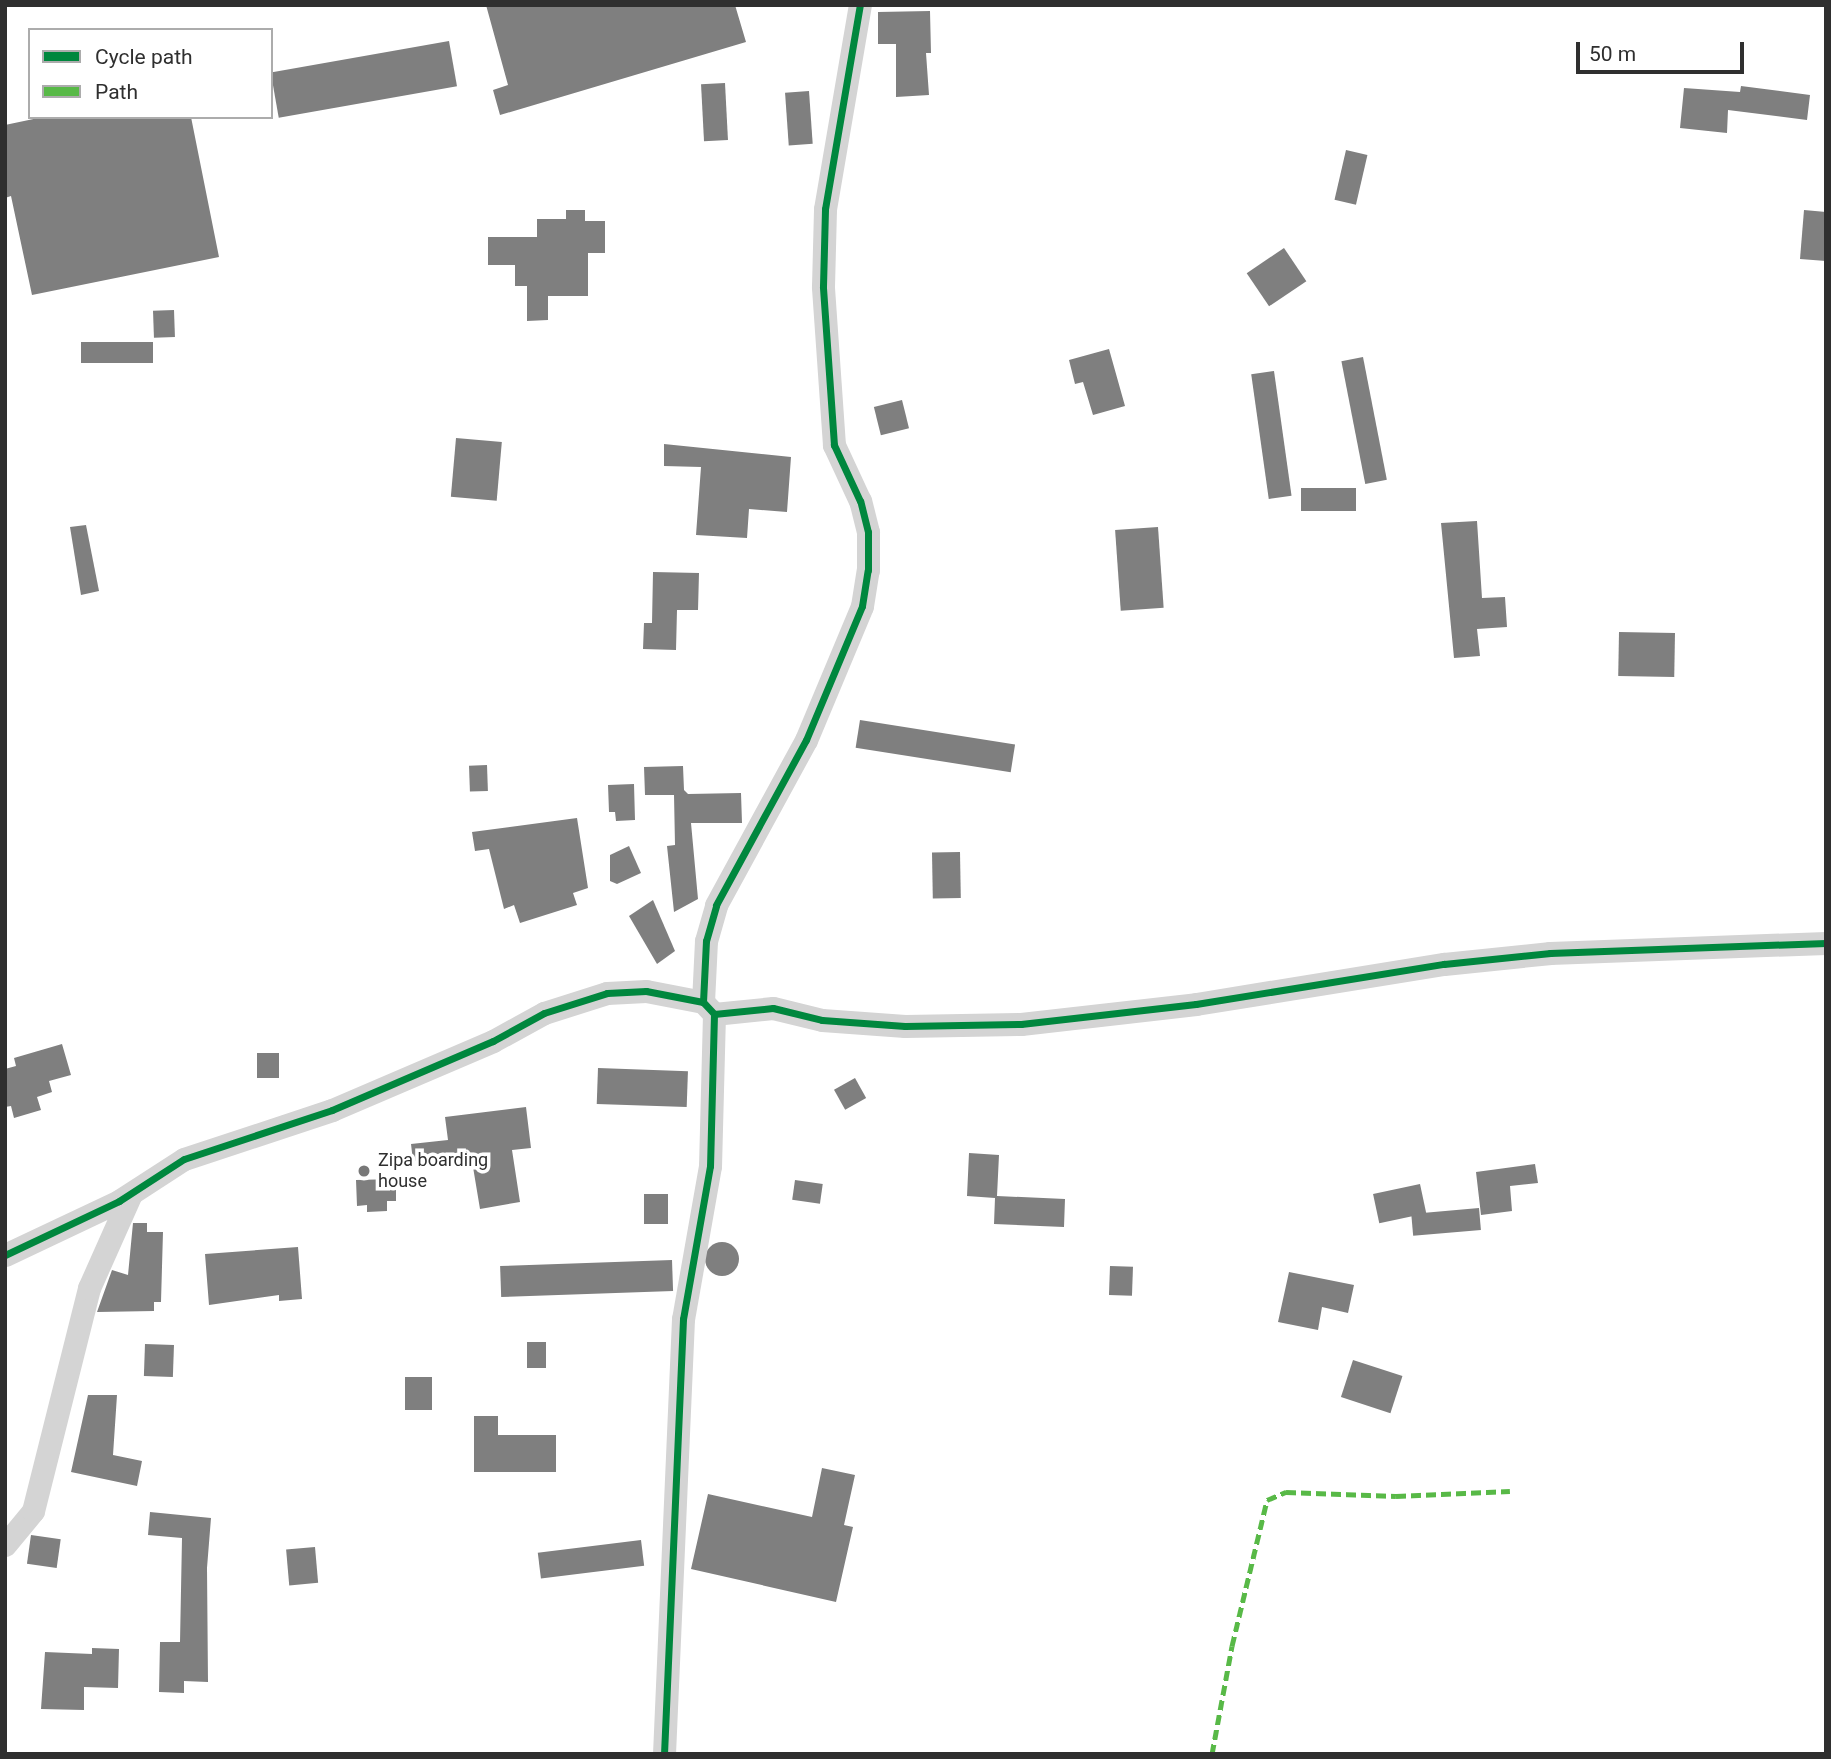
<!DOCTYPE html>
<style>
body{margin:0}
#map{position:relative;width:1831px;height:1759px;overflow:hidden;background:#fff;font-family:Roboto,sans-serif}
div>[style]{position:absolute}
.building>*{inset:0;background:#7f7f7f;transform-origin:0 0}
.round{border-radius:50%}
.minor>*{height:23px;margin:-11.5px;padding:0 11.5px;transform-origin:11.5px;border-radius:11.5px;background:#d4d4d4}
.quiet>*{height:5px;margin-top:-2.5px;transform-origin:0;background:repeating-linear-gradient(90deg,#58b947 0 10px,transparent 0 15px)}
.cycleway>*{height:7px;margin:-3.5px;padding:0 3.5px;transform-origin:3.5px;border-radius:3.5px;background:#00873e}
.dots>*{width:19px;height:19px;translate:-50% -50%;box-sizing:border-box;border:4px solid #fff;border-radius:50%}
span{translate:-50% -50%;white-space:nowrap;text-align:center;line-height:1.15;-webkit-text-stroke:7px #fff;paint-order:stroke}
.poi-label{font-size:18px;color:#2f2f2f}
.left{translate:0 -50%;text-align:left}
.frame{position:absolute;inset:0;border:7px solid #2f2f2f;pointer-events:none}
.legend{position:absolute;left:28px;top:28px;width:245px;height:91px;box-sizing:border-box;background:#fff;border:2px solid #acacac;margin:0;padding:9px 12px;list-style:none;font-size:21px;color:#2f2f2f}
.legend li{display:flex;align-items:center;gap:14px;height:35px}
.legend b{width:35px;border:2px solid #acacac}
.scale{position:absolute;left:1576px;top:42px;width:168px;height:32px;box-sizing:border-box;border:4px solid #2f2f2f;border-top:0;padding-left:9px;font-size:21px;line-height:24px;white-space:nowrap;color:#2f2f2f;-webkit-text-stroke:5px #fff;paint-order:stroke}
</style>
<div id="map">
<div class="building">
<div style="clip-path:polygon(486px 5px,735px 5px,746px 42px,500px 115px,493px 90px,508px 85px)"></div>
<div style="clip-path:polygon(930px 11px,931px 53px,926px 53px,929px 95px,896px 97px,896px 44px,878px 44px,878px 12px)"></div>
<div style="left:449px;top:41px;width:46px;height:181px;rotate:80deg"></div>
<div style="left:725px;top:83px;width:57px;height:24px;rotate:87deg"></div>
<div style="clip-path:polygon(1741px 86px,1810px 95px,1807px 120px,1728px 110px,1727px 133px,1680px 128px,1684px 88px,1740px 92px)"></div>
<div style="left:809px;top:91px;width:53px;height:24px;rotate:86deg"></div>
<div style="clip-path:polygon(43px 117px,191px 117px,219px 257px,32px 295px,11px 196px,5px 198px,5px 125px)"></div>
<div style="left:1346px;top:150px;width:22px;height:51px;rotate:13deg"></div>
<div style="clip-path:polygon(566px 210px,585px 210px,585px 221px,605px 221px,605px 253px,588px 253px,588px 296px,548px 296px,548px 320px,527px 321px,527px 286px,515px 286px,515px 265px,488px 265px,488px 237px,537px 237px,537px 219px,566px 219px)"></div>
<div style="clip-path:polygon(1804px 210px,1826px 212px,1826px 261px,1800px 259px)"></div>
<div style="left:1284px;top:248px;width:40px;height:45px;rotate:56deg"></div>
<div style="left:174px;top:310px;width:27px;height:21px;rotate:88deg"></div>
<div style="left:81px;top:342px;width:72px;height:21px"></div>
<div style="clip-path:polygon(1109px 349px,1125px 406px,1093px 415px,1083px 382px,1075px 384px,1069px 360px)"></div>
<div style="left:1363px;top:357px;width:125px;height:22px;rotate:79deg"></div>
<div style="left:1274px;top:371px;width:126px;height:23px;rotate:82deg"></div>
<div style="left:902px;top:400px;width:29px;height:29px;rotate:76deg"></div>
<div style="left:456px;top:438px;width:46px;height:59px;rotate:5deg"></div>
<div style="clip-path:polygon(664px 444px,791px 457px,787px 512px,749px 509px,747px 538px,696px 535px,701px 467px,664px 466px)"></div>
<div style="left:1356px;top:488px;width:23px;height:55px;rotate:90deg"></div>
<div style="clip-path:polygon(1477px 521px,1482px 598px,1505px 597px,1507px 627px,1477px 629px,1480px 656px,1454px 658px,1441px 523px)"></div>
<div style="clip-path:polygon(86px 525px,99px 591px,81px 595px,70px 527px)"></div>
<div style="left:1158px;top:527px;width:81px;height:43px;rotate:86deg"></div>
<div style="clip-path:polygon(653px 572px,699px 573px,698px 610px,677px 610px,676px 650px,643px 649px,644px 623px,652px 623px)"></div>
<div style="left:1619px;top:632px;width:56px;height:44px;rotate:1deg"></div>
<div style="left:860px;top:720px;width:157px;height:28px;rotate:9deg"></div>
<div style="left:487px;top:765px;width:26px;height:18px;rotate:88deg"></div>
<div style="clip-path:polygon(683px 766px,684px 790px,688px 794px,741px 793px,742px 823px,691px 823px,698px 899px,674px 912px,667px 846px,675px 845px,674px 795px,645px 795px,644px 767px)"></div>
<div style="clip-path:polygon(634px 784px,635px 820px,616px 821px,615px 812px,609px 812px,608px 785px)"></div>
<div style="clip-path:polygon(577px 818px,588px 888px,573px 893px,577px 905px,520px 923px,514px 905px,504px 909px,489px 849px,475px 851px,472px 832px)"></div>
<div style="clip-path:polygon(629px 846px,641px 873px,617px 884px,610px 881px,610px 855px)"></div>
<div style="left:960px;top:852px;width:46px;height:28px;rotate:89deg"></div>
<div style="clip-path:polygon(653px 900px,675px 951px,657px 964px,629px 916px)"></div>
<div style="clip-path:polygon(62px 1044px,71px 1075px,49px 1081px,52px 1092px,37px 1097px,41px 1110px,14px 1118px,11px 1106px,5px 1107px,5px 1069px,16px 1066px,14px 1058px)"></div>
<div style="left:257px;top:1053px;width:22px;height:25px"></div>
<div style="left:598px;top:1068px;width:90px;height:36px;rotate:2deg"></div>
<div style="left:855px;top:1078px;width:23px;height:24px;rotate:61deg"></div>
<div style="clip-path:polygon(526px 1107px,531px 1148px,512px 1150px,520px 1202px,480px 1209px,471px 1155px,413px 1161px,411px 1144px,448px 1140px,445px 1117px)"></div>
<div style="clip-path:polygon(969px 1153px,999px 1155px,997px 1196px,1065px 1199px,1064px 1227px,994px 1224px,995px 1198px,967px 1196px)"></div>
<div style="clip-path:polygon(1535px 1164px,1538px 1183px,1510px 1186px,1512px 1211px,1481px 1215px,1476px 1172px)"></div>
<div style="clip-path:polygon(396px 1179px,396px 1201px,387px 1201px,387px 1211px,367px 1212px,367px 1205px,357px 1206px,356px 1180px)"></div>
<div style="left:795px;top:1180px;width:28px;height:20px;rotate:8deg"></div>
<div style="left:1420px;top:1184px;width:30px;height:48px;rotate:78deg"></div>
<div style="left:644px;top:1194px;width:24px;height:30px"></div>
<div style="left:1479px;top:1208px;width:22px;height:68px;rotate:85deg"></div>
<div style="clip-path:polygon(133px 1223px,147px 1223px,147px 1232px,163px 1232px,161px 1302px,154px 1302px,154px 1311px,97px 1312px,112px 1270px,128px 1275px)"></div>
<div class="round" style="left:705px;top:1242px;width:34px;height:34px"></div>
<div style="clip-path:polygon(298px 1247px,302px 1299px,279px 1301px,279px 1295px,209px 1305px,205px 1254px)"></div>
<div style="left:672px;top:1260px;width:31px;height:172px;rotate:88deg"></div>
<div style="left:1110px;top:1266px;width:23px;height:29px;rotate:2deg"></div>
<div style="clip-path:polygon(1289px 1272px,1354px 1285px,1348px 1313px,1322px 1307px,1318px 1330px,1278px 1322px)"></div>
<div style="left:527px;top:1342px;width:19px;height:26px"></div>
<div style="left:145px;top:1344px;width:29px;height:32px;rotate:2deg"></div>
<div style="left:1353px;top:1360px;width:52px;height:39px;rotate:18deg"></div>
<div style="left:405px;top:1377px;width:27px;height:33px"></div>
<div style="clip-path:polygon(88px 1395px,117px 1395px,113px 1455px,142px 1461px,137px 1486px,71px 1472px)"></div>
<div style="clip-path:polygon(474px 1416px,498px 1416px,498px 1435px,556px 1435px,556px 1472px,474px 1472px)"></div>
<div style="clip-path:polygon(822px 1468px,855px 1475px,844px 1525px,853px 1527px,836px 1602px,691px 1569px,708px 1494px,812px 1517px)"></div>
<div style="clip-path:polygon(150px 1512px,211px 1518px,207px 1568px,208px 1682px,184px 1681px,184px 1693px,159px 1692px,160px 1642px,180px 1642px,182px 1538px,148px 1535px)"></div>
<div style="left:31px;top:1535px;width:30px;height:29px;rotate:8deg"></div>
<div style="left:641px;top:1540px;width:26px;height:104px;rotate:83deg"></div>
<div style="left:315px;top:1547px;width:36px;height:29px;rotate:85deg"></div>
<div style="clip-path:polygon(92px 1648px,119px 1649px,118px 1688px,84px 1687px,84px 1710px,41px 1709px,45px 1652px,92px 1654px)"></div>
</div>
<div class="minor">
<div style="left:703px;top:1002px;width:61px;rotate:-87.2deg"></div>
<div style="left:706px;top:941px;width:37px;rotate:-74deg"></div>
<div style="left:716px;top:905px;width:188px;rotate:-61.4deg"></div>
<div style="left:806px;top:740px;width:145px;rotate:-67.3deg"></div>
<div style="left:862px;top:606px;width:36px;rotate:-81deg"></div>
<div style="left:868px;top:570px;width:38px;rotate:-90deg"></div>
<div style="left:868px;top:532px;width:32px;rotate:-104deg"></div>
<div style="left:860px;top:501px;width:62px;rotate:-114.9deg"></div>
<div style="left:834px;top:445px;width:159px;rotate:-94deg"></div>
<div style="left:823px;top:286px;width:77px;rotate:-88.5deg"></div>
<div style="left:825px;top:209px;width:207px;rotate:-80.3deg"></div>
<div style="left:714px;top:1014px;width:59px;rotate:-5.8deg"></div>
<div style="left:773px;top:1008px;width:50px;rotate:13.8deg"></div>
<div style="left:822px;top:1020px;width:83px;rotate:4.1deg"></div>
<div style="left:905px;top:1026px;width:116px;rotate:-1deg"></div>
<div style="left:1021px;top:1024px;width:176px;rotate:-6.5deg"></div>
<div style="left:1196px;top:1004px;width:251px;rotate:-9.2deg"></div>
<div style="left:1444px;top:964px;width:107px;rotate:-5.9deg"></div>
<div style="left:1550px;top:953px;width:276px;rotate:-2.1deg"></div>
<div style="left:5px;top:1255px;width:126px;rotate:-25.3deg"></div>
<div style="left:119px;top:1201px;width:77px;rotate:-32.9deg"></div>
<div style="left:184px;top:1159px;width:156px;rotate:-18.3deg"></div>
<div style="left:332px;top:1110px;width:175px;rotate:-23.2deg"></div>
<div style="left:493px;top:1041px;width:58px;rotate:-28.8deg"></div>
<div style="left:544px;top:1013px;width:66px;rotate:-17.6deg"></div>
<div style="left:607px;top:993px;width:39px;rotate:-3deg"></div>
<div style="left:646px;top:991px;width:58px;rotate:10.9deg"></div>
<div style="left:703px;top:1002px;width:16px;rotate:47deg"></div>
<div style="left:714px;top:1014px;width:152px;rotate:91.5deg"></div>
<div style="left:710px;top:1166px;width:155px;rotate:100deg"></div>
<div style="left:683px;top:1319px;width:435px;rotate:92.5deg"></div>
<div style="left:5px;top:1545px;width:44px;rotate:-50.5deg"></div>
<div style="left:33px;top:1511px;width:230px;rotate:-75.9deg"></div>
<div style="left:89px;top:1288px;width:101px;rotate:-66deg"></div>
</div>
<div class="quiet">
<div style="left:1212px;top:1754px;width:110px;rotate:-79.5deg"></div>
<div style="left:1232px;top:1646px;width:150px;rotate:-76.5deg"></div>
<div style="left:1267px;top:1500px;width:21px;rotate:-23deg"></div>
<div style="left:1286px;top:1492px;width:110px;rotate:2.1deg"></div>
<div style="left:1396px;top:1496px;width:114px;rotate:-2.5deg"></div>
</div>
<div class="cycleway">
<div style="left:703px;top:1002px;width:61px;rotate:-87.2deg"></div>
<div style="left:706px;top:941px;width:37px;rotate:-74deg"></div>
<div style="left:716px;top:905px;width:188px;rotate:-61.4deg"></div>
<div style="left:806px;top:740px;width:145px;rotate:-67.3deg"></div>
<div style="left:862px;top:606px;width:36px;rotate:-81deg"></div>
<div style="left:868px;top:570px;width:38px;rotate:-90deg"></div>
<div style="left:868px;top:532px;width:32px;rotate:-104deg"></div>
<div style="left:860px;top:501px;width:62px;rotate:-114.9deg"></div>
<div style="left:834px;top:445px;width:159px;rotate:-94deg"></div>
<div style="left:823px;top:286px;width:77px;rotate:-88.5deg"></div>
<div style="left:825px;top:209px;width:207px;rotate:-80.3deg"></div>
<div style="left:714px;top:1014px;width:59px;rotate:-5.8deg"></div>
<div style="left:773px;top:1008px;width:50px;rotate:13.8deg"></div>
<div style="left:822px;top:1020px;width:83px;rotate:4.1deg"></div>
<div style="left:905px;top:1026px;width:116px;rotate:-1deg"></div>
<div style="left:1021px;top:1024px;width:176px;rotate:-6.5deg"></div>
<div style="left:1196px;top:1004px;width:251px;rotate:-9.2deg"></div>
<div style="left:1444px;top:964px;width:107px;rotate:-5.9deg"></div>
<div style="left:1550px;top:953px;width:276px;rotate:-2.1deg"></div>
<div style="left:5px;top:1255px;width:126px;rotate:-25.3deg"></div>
<div style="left:119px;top:1201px;width:77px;rotate:-32.9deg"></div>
<div style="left:184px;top:1159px;width:156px;rotate:-18.3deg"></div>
<div style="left:332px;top:1110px;width:175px;rotate:-23.2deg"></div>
<div style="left:493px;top:1041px;width:58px;rotate:-28.8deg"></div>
<div style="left:544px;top:1013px;width:66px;rotate:-17.6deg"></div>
<div style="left:607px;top:993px;width:39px;rotate:-3deg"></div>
<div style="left:646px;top:991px;width:58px;rotate:10.9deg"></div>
<div style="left:703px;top:1002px;width:16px;rotate:47deg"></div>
<div style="left:714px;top:1014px;width:152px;rotate:91.5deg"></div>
<div style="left:710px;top:1166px;width:155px;rotate:100deg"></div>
<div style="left:683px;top:1319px;width:435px;rotate:92.5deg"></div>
</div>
<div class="dots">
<div style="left:364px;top:1171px;background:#787878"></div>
</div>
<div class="poi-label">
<span class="left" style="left:378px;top:1171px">Zipa boarding<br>house</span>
</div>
<div class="frame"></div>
<ul class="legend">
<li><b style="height:9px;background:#00873e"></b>Cycle path</li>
<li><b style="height:9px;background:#58b947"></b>Path</li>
</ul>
<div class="scale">50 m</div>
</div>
